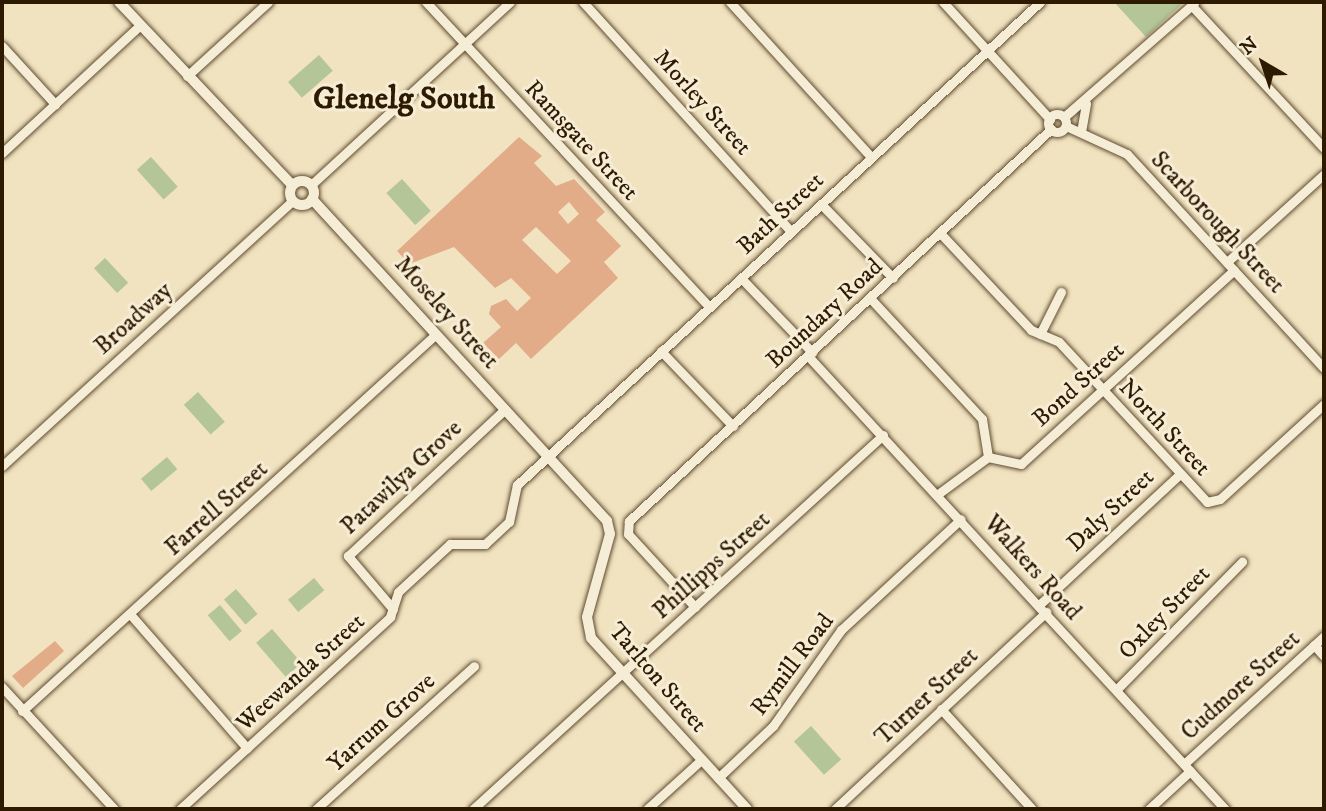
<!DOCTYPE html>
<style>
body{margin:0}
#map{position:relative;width:1326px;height:811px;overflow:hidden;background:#f1e3c0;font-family:"IM FELL DW Pica",serif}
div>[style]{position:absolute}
.green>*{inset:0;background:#b4c597;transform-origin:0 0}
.building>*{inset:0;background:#e2ac89}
.roads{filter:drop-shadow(0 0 2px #5f4c31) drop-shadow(0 0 2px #5f4c31)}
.minor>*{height:9px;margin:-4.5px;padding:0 4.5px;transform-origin:4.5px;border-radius:4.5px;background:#f6edd6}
.minor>.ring{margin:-4.5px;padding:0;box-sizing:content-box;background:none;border:9px solid #f6edd6;border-radius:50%}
.tertiary>*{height:10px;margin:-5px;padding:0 5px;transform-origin:5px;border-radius:5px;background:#f6edd6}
.tertiary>.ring{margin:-5px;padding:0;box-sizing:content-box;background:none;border:10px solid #f6edd6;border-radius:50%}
span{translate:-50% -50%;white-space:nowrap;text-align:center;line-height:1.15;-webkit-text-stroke:6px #f6edd6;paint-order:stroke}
.street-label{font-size:24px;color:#2e1901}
.district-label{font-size:32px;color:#2e1901;font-weight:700}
.frame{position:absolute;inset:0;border:4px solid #2e1901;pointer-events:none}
.north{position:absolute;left:1228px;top:28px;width:70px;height:70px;-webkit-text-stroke:5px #f6edd6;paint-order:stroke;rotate:321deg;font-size:19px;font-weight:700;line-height:28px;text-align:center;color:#2e1901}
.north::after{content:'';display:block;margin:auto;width:24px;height:32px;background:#2e1901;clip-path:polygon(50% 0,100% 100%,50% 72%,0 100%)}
</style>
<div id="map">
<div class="green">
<div style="clip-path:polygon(1114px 2px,1184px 2px,1146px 37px)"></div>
<div style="left:319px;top:55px;width:21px;height:41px;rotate:49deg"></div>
<div style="left:151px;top:157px;width:40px;height:19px;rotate:48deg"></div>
<div style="left:402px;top:179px;width:43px;height:21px;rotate:48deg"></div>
<div style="left:105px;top:258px;width:34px;height:15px;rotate:47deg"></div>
<div style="left:198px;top:392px;width:40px;height:19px;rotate:48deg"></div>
<div style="left:167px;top:457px;width:16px;height:34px;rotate:50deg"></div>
<div style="left:314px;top:578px;width:16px;height:34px;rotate:50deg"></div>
<div style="left:236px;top:589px;width:33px;height:16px;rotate:49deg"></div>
<div style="left:220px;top:605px;width:34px;height:16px;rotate:50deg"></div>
<div style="left:272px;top:629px;width:45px;height:21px;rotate:49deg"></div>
<div style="left:811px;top:726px;width:45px;height:23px;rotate:48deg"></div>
</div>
<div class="building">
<div style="clip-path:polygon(evenodd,519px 137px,542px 156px,534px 163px,556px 186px,574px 179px,605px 212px,596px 220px,621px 246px,604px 262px,618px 278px,531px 359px,516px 343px,499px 359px,483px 343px,501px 327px,489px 314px,491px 306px,506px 299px,517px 311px,531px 298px,511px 278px,495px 288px,454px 247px,409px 264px,397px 251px,519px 137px,569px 202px,579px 214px,568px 224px,558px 212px,569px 202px,519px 137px,536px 227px,571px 261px,557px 274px,522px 240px,536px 227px)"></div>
<div style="clip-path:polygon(55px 641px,64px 651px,23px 688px,12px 676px)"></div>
</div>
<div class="roads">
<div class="minor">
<div style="left:426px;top:2px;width:416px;rotate:47.1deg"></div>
<div style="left:583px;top:2px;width:309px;rotate:47.8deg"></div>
<div style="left:730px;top:2px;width:210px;rotate:47.7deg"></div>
<div style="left:943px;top:2px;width:159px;rotate:47.6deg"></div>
<div style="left:1192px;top:6px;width:194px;rotate:47.1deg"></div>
<div style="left:2px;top:46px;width:79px;rotate:47.6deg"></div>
<div style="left:187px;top:76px;width:110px;rotate:-42.4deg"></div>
<div class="ring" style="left:1048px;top:114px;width:9px;height:9px"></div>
<div style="left:1064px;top:117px;width:173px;rotate:-41.2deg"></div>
<div style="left:1066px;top:126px;width:67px;rotate:24.7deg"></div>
<div style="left:1127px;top:154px;width:291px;rotate:47.4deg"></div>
<div style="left:1081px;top:132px;width:29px;rotate:-80deg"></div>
<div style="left:2px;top:153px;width:188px;rotate:-42.8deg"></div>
<div style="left:311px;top:185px;width:270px;rotate:-42.6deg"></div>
<div style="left:821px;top:204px;width:103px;rotate:45.8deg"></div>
<div style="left:941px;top:234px;width:132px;rotate:46.8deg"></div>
<div style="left:1031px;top:330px;width:30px;rotate:23deg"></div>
<div style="left:1059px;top:342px;width:218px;rotate:47.2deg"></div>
<div style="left:1207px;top:502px;width:13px;rotate:-13deg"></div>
<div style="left:1220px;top:499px;width:141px;rotate:-42.4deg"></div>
<div style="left:1227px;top:262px;width:131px;rotate:-42.2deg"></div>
<div style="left:741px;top:278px;width:103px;rotate:46.2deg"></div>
<div style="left:870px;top:298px;width:165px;rotate:47.2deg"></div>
<div style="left:982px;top:419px;width:38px;rotate:81deg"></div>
<div style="left:1040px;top:334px;width:47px;rotate:-63.4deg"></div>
<div style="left:661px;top:351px;width:104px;rotate:46.2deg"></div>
<div style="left:808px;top:356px;width:616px;rotate:47.37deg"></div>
<div style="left:2px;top:466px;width:393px;rotate:-42.4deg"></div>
<div style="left:938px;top:494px;width:62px;rotate:-36.5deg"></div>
<div style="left:988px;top:457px;width:34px;rotate:12deg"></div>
<div style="left:1021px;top:464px;width:288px;rotate:-42.3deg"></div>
<div style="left:1039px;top:605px;width:192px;rotate:-42.9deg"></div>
<div style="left:695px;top:607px;width:99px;rotate:-132.5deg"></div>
<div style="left:628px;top:534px;width:13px;rotate:-86deg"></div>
<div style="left:629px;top:521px;width:576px;rotate:-42.89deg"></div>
<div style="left:393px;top:609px;width:70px;rotate:-130.3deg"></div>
<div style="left:348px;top:556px;width:215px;rotate:-43.1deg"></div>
<div style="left:130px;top:614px;width:178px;rotate:48.9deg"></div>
<div style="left:1314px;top:645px;width:15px;rotate:48deg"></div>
<div style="left:2px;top:687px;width:166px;rotate:47.4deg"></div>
<div style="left:1116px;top:690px;width:180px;rotate:-45.5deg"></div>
<div style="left:941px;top:709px;width:135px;rotate:47.7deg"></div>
<div style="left:22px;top:711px;width:560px;rotate:-42.32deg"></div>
<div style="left:1184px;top:764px;width:190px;rotate:-42.4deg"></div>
<div style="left:718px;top:778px;width:76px;rotate:-43.4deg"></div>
<div style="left:773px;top:726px;width:118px;rotate:-54.7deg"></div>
<div style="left:841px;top:630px;width:163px;rotate:-42.8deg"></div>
<div style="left:180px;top:809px;width:285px;rotate:-42.4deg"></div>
<div style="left:390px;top:617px;width:26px;rotate:-72deg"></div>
<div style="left:398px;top:592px;width:71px;rotate:-42.7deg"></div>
<div style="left:450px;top:544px;width:35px"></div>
<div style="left:485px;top:544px;width:33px;rotate:-43deg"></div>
<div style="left:509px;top:522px;width:38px;rotate:-78deg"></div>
<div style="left:517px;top:485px;width:712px;rotate:-42.72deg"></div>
<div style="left:316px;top:809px;width:213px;rotate:-42.1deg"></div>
<div style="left:473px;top:809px;width:555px;rotate:-42.37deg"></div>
<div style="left:647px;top:809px;width:73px;rotate:-42.2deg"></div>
<div style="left:835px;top:809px;width:289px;rotate:-43deg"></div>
<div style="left:1149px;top:809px;width:56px;rotate:-42.8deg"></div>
</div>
<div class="tertiary">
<div style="left:119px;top:2px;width:252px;rotate:46.6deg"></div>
<div class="ring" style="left:290px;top:181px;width:14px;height:14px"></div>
<div style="left:312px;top:199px;width:437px;rotate:47.5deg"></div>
<div style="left:607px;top:521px;width:13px;rotate:77deg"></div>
<div style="left:610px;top:534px;width:86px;rotate:105.5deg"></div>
<div style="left:587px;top:617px;width:21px;rotate:79deg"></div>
<div style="left:591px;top:638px;width:231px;rotate:47.6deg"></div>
</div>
</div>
<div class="street-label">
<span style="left:702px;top:103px;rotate:48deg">Morley Street</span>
<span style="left:581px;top:141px;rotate:47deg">Ramsgate Street</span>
<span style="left:781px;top:214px;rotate:-43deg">Bath Street</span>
<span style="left:1217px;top:223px;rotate:47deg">Scarborough Street</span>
<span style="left:446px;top:313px;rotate:48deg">Moseley Street</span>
<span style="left:825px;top:314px;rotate:-43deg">Boundary Road</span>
<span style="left:134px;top:319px;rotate:-42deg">Broadway</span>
<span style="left:1079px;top:385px;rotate:-42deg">Bond Street</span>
<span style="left:1164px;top:428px;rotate:47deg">North Street</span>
<span style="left:402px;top:478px;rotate:-43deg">Patawilya Grove</span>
<span style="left:217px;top:509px;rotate:-42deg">Farrell Street</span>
<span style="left:1111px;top:511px;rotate:-43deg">Daly Street</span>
<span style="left:712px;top:566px;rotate:-42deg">Phillipps Street</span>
<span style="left:1032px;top:568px;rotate:48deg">Walkers Road</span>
<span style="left:1165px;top:613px;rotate:-46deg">Oxley Street</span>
<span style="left:793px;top:665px;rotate:-53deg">Rymill Road</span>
<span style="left:301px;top:673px;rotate:-42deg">Weewanda Street</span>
<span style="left:657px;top:678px;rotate:49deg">Tarlton Street</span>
<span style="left:1241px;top:686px;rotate:-42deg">Cudmore Street</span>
<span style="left:927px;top:697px;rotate:-43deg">Turner Street</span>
<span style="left:382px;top:723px;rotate:-42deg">Yarrum Grove</span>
</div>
<div class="district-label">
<span style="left:404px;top:99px">Glenelg South</span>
</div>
<div class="frame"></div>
<div class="north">N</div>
</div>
